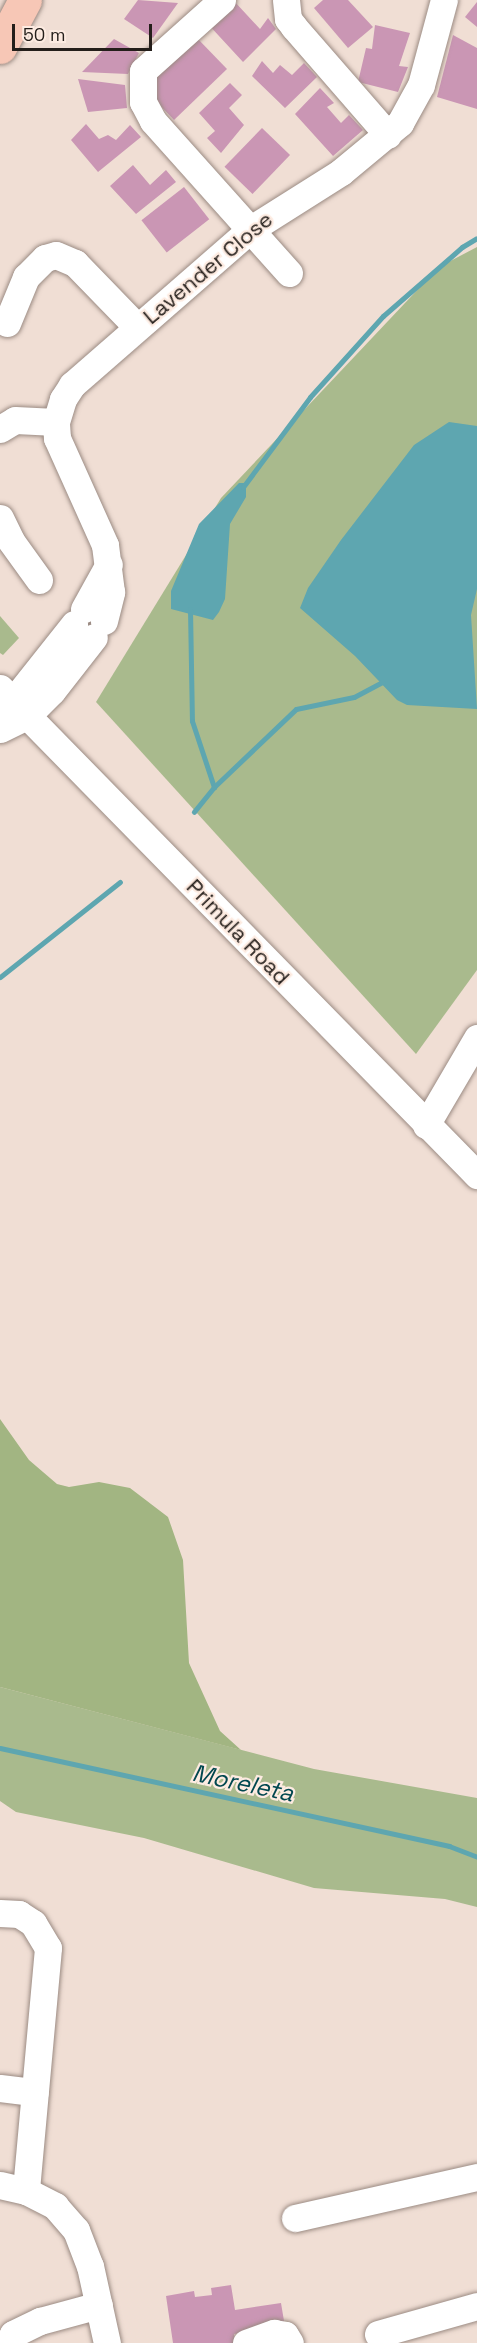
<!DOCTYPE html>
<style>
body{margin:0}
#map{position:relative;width:477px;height:2343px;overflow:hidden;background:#f0ded4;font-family:"Space Grotesk",sans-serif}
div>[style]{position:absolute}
.green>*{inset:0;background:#a9ba8d}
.forest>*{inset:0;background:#a2b582}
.water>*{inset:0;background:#5ea6b0}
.stream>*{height:5px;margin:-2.5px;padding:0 2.5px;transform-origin:2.5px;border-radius:2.5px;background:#5ea6b0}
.building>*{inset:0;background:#ca96b4;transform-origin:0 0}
.roads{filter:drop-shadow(0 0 2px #9b8b83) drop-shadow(0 0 2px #9b8b83)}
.minor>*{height:27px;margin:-13.5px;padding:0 13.5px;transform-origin:13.5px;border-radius:13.5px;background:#fff}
.major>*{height:33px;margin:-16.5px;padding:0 16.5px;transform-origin:16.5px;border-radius:16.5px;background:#f7c7b6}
span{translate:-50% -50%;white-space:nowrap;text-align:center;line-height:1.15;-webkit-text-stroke:4.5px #fdebe1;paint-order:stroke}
.street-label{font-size:22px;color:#241e1a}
.water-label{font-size:24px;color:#01474f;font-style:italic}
.scale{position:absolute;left:12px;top:24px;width:140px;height:27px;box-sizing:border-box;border:3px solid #241e1a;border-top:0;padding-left:8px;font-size:18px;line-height:21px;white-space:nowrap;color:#241e1a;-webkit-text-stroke:4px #fdebe1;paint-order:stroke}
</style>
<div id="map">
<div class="green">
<div style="clip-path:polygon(477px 247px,477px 970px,416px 1054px,96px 702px,221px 498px,439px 267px)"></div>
<div style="clip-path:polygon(0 616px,19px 638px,3px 655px,0 653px)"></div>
<div style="clip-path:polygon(0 1687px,314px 1769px,477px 1798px,477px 1907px,445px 1899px,314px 1888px,144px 1838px,16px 1812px,0 1801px)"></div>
</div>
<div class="forest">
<div style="clip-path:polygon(0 1419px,29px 1460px,57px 1484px,69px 1487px,99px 1482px,130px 1488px,168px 1517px,183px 1560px,189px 1663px,220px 1731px,241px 1750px,0 1687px)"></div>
</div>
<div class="water">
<div style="clip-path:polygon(449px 422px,477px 426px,477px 589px,471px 615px,477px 709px,407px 705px,397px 700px,355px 656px,300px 608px,308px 588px,341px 540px,414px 445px)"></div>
<div style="clip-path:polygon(239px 483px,246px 483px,246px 497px,230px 524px,225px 599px,219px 612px,213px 620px,171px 609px,171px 591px,199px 524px)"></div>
</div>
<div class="stream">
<div style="left:243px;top:487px;width:112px;rotate:-53.3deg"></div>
<div style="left:310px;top:397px;width:109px;rotate:-48deg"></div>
<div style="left:383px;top:316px;width:105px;rotate:-41.1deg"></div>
<div style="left:462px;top:247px;width:17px;rotate:-31deg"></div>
<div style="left:190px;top:609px;width:112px;rotate:89deg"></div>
<div style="left:192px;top:721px;width:70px;rotate:71.6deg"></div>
<div style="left:214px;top:787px;width:32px;rotate:129deg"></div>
<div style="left:214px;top:787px;width:113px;rotate:-43.6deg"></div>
<div style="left:296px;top:709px;width:59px;rotate:-11.7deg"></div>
<div style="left:354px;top:697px;width:32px;rotate:-28deg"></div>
<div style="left:0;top:977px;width:153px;rotate:-38.4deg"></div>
<div style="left:0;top:1748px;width:460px;rotate:12.3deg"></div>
<div style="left:449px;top:1846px;width:30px;rotate:21deg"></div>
</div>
<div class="building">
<div style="clip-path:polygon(138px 0,178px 3px,153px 38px,124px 19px)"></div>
<div style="clip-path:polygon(323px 0,348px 0,373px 27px,348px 48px,314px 8px)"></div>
<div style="clip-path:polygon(234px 1px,260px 29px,268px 18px,276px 29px,243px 62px,207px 23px)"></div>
<div style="clip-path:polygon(477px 2px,477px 27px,465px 17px)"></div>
<div style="clip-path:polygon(375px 25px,410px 33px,399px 66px,408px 67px,398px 92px,358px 82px,366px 48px,372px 49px)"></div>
<div style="clip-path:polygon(453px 35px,477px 48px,477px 109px,437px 97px)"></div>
<div style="clip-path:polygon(196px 37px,227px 69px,174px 120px,156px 101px,153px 74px)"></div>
<div style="clip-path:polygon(114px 39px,139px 53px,128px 74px,82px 72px)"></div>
<div style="clip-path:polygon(262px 61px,273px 73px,280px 65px,292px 75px,304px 63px,317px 77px,285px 108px,252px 76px)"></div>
<div style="clip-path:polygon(78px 79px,125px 85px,127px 108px,88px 112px)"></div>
<div style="clip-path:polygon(230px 83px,242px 95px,229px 108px,244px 125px,221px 153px,207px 138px,215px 131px,199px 113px)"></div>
<div style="clip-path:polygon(320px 88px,334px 103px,327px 107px,341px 123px,349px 115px,363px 130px,333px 156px,295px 114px)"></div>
<div style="clip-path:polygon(86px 124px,99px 139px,108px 135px,116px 140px,130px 125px,141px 137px,98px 172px,71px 140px)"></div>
<div style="left:262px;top:128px;width:39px;height:54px;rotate:44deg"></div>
<div style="clip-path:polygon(133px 165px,150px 185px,166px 170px,176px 182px,136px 214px,110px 186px)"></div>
<div style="left:184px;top:187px;width:41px;height:54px;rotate:52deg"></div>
<div style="clip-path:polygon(231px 2285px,235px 2310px,281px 2303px,285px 2327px,234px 2334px,235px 2343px,173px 2343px,166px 2296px,194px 2291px,195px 2297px,212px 2295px,211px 2288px)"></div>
</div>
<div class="roads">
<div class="minor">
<div style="left:222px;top:0;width:106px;rotate:138.1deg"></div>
<div style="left:143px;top:71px;width:31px;rotate:90deg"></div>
<div style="left:143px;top:102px;width:21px;rotate:62deg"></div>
<div style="left:153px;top:121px;width:204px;rotate:48.2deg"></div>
<div style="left:286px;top:0;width:19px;rotate:84deg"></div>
<div style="left:288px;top:19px;width:10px;rotate:53deg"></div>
<div style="left:294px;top:27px;width:143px;rotate:49deg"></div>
<div style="left:7px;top:323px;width:50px;rotate:-67.6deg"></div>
<div style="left:26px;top:277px;width:27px;rotate:-45deg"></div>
<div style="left:45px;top:258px;width:11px;rotate:-15deg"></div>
<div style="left:56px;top:255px;width:21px;rotate:23deg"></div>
<div style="left:75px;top:263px;width:89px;rotate:45.9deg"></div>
<div style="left:0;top:429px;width:17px;rotate:-31deg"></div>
<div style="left:15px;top:420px;width:41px;rotate:2.8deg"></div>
<div style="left:0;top:518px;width:25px;rotate:64deg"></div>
<div style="left:11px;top:541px;width:48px;rotate:54.3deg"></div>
<div style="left:84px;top:609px;width:51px;rotate:-60.9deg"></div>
<div style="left:104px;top:621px;width:30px;rotate:-76deg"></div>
<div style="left:111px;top:592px;width:47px;rotate:-97.3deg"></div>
<div style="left:105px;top:545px;width:117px;rotate:-114.2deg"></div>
<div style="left:57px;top:438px;width:16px;rotate:-94deg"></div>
<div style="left:56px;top:422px;width:24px;rotate:-73deg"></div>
<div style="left:63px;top:399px;width:17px;rotate:-57deg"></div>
<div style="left:72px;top:385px;width:237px;rotate:-41.1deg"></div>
<div style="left:251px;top:229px;width:107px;rotate:-32.3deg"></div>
<div style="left:341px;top:172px;width:77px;rotate:-39.7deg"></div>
<div style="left:400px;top:123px;width:43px;rotate:-61.1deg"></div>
<div style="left:421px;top:85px;width:88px;rotate:-74.9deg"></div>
<div style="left:0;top:688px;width:682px;rotate:45.59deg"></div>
<div style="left:2px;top:715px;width:116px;rotate:-51.6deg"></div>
<div style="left:0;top:729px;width:30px;rotate:-26deg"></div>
<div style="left:27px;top:716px;width:35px;rotate:-45deg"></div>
<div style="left:52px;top:691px;width:68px;rotate:-52.1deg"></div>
<div style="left:426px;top:1125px;width:101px;rotate:-59.6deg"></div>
<div style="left:0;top:1913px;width:19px;rotate:3deg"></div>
<div style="left:19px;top:1914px;width:17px;rotate:33deg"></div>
<div style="left:33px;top:1923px;width:29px;rotate:59deg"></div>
<div style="left:48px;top:1948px;width:244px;rotate:95.2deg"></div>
<div style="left:0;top:2088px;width:35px;rotate:7deg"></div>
<div style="left:0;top:2185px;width:27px;rotate:13deg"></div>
<div style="left:26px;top:2191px;width:33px;rotate:27deg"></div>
<div style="left:55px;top:2206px;width:32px;rotate:49deg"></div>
<div style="left:76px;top:2230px;width:39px;rotate:69deg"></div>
<div style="left:90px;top:2266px;width:79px;rotate:77.6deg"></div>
<div style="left:295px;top:2218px;width:187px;rotate:-12.7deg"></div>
<div style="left:378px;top:2334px;width:103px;rotate:-15.8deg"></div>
<div style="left:8px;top:2343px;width:10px;rotate:-61deg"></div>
<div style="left:13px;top:2334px;width:30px;rotate:-26deg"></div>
<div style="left:40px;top:2321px;width:61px;rotate:-15.2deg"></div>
<div style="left:246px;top:2343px;width:30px;rotate:-20deg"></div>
<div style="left:274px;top:2333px;width:11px;rotate:10deg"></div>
<div style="left:285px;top:2335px;width:9px;rotate:58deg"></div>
</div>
<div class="major">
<div style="left:0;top:47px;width:53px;rotate:-62deg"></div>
</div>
</div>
<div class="street-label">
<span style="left:208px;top:268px;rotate:-40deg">Lavender Close</span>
<span style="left:238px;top:932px;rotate:46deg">Primula Road</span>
</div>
<div class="water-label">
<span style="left:243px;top:1783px;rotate:12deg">Moreleta</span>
</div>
<div class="scale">50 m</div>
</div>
